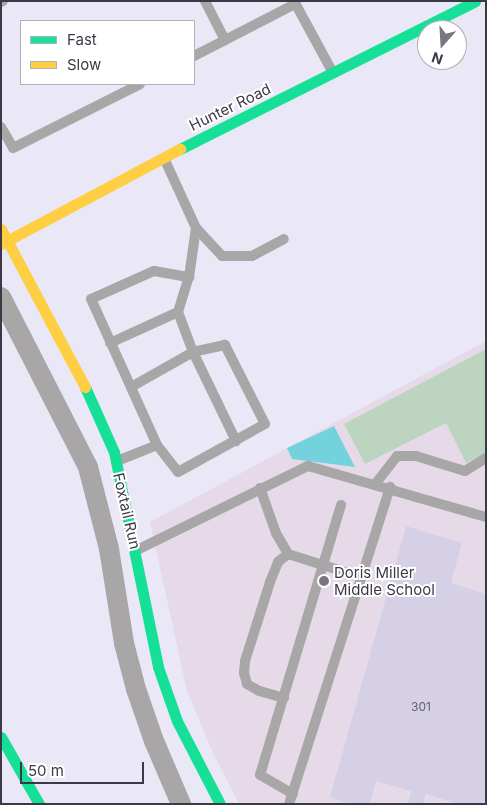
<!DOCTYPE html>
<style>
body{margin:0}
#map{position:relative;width:487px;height:805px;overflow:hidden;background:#eae7f6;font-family:Inter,sans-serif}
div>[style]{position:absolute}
.education>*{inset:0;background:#e6dae9}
.green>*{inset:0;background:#bdd4c0}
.water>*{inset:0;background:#74d2dd}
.building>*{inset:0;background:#d6d0e7}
.lane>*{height:10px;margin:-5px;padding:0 5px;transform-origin:5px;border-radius:5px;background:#a9a6a8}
.street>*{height:20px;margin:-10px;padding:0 10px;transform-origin:10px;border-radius:10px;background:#a9a6a8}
.fast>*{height:11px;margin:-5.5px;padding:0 5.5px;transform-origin:5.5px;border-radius:5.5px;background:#16e098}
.slow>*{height:11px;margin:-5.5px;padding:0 5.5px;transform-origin:5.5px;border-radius:5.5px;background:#ffcf43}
.dots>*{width:14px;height:14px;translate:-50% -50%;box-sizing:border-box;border:2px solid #fff;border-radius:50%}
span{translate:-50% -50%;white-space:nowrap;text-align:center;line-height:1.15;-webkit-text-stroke:4px #fff;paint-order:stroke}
.number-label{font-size:12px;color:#625f6e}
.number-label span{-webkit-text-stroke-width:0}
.street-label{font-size:15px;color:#3c3946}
.poi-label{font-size:15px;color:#3c3946}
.left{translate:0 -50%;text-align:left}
.frame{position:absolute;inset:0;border:2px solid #3c3946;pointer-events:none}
.legend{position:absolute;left:20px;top:20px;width:175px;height:65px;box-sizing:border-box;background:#fff;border:1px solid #b1b0b5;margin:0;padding:6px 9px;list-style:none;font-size:15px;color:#3c3946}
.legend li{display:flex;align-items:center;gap:10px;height:25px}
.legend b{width:25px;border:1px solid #b1b0b5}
.north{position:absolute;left:417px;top:20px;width:50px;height:50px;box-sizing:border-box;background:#fff;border:1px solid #b1b0b5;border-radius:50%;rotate:199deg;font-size:14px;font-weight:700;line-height:20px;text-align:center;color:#3c3946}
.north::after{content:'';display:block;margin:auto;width:18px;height:22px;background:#797684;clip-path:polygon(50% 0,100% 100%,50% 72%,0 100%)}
.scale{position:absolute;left:20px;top:762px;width:124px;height:22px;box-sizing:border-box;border:2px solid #3c3946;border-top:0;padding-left:6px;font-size:15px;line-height:18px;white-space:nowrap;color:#3c3946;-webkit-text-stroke:4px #fff;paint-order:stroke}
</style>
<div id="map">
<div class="education">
<div style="clip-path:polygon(486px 341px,486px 804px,239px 804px,212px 751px,187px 691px,150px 522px)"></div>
</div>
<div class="green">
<div style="clip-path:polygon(486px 349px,486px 453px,466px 463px,446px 423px,365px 464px,344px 424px)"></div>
</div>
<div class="water">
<div style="clip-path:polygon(334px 426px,355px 467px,292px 459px,287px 448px)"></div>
</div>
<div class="building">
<div style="clip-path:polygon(406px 526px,462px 543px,451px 583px,486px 594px,486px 804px,457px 804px,426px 794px,423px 804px,408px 804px,411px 791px,376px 781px,370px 804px,350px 804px,330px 797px)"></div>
</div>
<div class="lane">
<div style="left:205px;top:1px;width:44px;rotate:62.9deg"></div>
<div style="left:294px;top:1px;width:80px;rotate:61.5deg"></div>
<div style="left:1px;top:2px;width:2px;rotate:-27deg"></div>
<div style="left:194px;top:56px;width:114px;rotate:-27.2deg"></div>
<div style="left:1px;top:127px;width:24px;rotate:60deg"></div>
<div style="left:13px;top:148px;width:142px;rotate:-26.7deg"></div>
<div style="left:164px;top:158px;width:77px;rotate:65.4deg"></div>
<div style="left:196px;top:228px;width:38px;rotate:47deg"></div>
<div style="left:222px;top:256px;width:30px"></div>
<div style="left:252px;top:256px;width:36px;rotate:-28deg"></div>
<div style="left:110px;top:343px;width:75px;rotate:-24.5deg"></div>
<div style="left:131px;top:387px;width:71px;rotate:-29.4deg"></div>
<div style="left:193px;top:352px;width:99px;rotate:64.2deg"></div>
<div style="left:157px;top:445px;width:160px;rotate:-114.3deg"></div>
<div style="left:91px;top:299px;width:69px;rotate:-24deg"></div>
<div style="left:154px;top:271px;width:36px;rotate:10deg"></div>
<div style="left:117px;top:461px;width:43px;rotate:-21.8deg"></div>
<div style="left:157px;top:445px;width:34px;rotate:52deg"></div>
<div style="left:178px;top:472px;width:99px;rotate:-28.9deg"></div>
<div style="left:265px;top:424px;width:89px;rotate:-116.9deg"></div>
<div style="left:225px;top:345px;width:33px;rotate:168deg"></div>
<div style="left:193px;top:352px;width:43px;rotate:-110.6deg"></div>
<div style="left:178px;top:312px;width:37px;rotate:-73deg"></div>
<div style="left:189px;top:277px;width:49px;rotate:-81.9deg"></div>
<div style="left:376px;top:483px;width:34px;rotate:-52deg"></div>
<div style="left:397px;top:456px;width:19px"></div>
<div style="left:416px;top:456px;width:51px;rotate:17deg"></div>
<div style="left:465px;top:471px;width:25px;rotate:-32deg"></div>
<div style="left:260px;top:488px;width:48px;rotate:70.4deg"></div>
<div style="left:276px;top:533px;width:24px;rotate:60deg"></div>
<div style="left:288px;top:554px;width:77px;rotate:17.5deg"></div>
<div style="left:137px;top:550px;width:191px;rotate:-26.2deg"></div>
<div style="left:308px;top:466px;width:185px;rotate:16deg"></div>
<div style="left:284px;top:698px;width:26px;rotate:-164deg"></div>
<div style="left:259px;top:691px;width:14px;rotate:-150deg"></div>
<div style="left:247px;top:684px;width:11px;rotate:-105deg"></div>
<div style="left:244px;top:673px;width:12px;rotate:-85deg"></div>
<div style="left:245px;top:661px;width:83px;rotate:-72.4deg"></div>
<div style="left:270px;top:582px;width:22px;rotate:-68deg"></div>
<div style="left:278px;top:562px;width:13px;rotate:-39deg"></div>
<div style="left:293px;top:794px;width:38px;rotate:-150deg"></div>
<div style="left:260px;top:775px;width:282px;rotate:-73.3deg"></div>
<div style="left:289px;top:804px;width:333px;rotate:-72.3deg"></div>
</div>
<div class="street">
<div style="left:1px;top:297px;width:191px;rotate:62.9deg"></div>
<div style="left:88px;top:467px;width:85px;rotate:75.6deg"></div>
<div style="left:109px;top:549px;width:95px;rotate:80.9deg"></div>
<div style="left:124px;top:643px;width:48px;rotate:75.4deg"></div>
<div style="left:136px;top:689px;width:55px;rotate:70.9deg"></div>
<div style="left:154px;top:741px;width:69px;rotate:66.8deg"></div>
</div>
<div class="fast">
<div style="left:180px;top:149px;width:330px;rotate:-26.6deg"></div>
<div style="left:85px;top:387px;width:71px;rotate:66deg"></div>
<div style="left:114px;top:452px;width:219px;rotate:78.4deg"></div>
<div style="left:158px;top:667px;width:57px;rotate:70.6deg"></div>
<div style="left:177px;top:721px;width:93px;rotate:62.6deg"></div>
<div style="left:1px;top:737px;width:77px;rotate:60.4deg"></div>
</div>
<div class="slow">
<div style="left:1px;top:229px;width:179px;rotate:62deg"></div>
<div style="left:1px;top:244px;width:203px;rotate:-28deg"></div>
</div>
<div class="dots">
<div style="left:324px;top:581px;background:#797684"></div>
</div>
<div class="number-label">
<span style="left:421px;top:707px">301</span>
</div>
<div class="street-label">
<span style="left:230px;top:107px;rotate:-26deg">Hunter Road</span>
<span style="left:127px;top:511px;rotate:77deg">Foxtail Run</span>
</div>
<div class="poi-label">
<span class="left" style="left:334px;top:581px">Doris Miller<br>Middle School</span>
</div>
<div class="frame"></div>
<ul class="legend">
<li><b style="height:6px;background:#16e098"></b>Fast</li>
<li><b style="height:6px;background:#ffcf43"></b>Slow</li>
</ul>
<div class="north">N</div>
<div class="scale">50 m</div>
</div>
